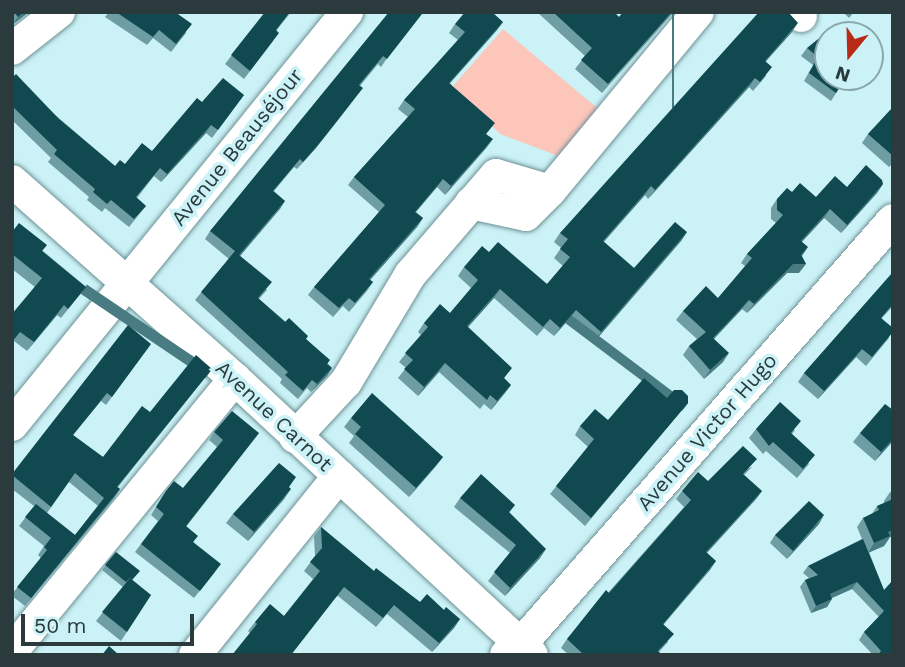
<!DOCTYPE html>
<meta charset="utf-8">
<style>
body{margin:0}
#map{position:relative;width:905px;height:667px;overflow:hidden;background:#cbf2f6;font-family:"Work Sans",sans-serif}
div>[style]{position:absolute}
.green>*{inset:0;background:#fcc6bb}
.roads{filter:drop-shadow(0 0 2px #6d9195) drop-shadow(0 0 2px #6d9195)}
.minor>*{height:32px;margin:-16px;padding:0 16px;transform-origin:16px;border-radius:16px;background:#fff}
.wall>*{inset:0;background:#6e9ea3}
.shaded-wall>*{inset:0;background:#487c82;transform-origin:0 0}
.building>*{inset:0;background:#104a50}
span{translate:-50% -50%;white-space:nowrap;text-align:center;line-height:1.15;-webkit-text-stroke:7px #cbf2f6;paint-order:stroke}
.street-label{font-size:21px;color:#2b3a3c}
.frame{position:absolute;inset:0;border:14px solid #2b3a3c;pointer-events:none}
.north{position:absolute;left:814px;top:21px;width:70px;height:70px;box-sizing:border-box;background:#cbf2f6;border:2px solid #8ba8ac;border-radius:50%;rotate:199deg;font-size:19px;font-weight:700;line-height:28px;text-align:center;color:#2b3a3c}
.north::after{content:'';display:block;margin:auto;width:24px;height:32px;background:#b72b17;clip-path:polygon(50% 0,100% 100%,50% 72%,0 100%)}
.scale{position:absolute;left:21px;top:614px;width:173px;height:32px;box-sizing:border-box;border:4px solid #2b3a3c;border-top:0;padding-left:9px;font-size:21px;line-height:24px;white-space:nowrap;color:#2b3a3c;-webkit-text-stroke:5px #cbf2f6;paint-order:stroke}
</style>
<div id="map">
<div class="green">
<div style="clip-path:polygon(503px 29px,602px 112px,561px 157px,500px 134px,453px 86px)"></div>
</div>
<div class="roads">
<div class="minor">
<div style="left:798px;top:12px;width:5px;rotate:53deg"></div>
<div style="left:12px;top:49px;width:60px;rotate:-38.2deg"></div>
<div style="left:12px;top:181px;width:298px;rotate:41.6deg"></div>
<div style="left:235px;top:379px;width:405px;rotate:42.9deg"></div>
<div style="left:471px;top:203px;width:56px;rotate:12.3deg"></div>
<div style="left:526px;top:215px;width:34px;rotate:-45deg"></div>
<div style="left:12px;top:425px;width:532px;rotate:-50.95deg"></div>
<div style="left:295px;top:437px;width:75px;rotate:-47.2deg"></div>
<div style="left:346px;top:382px;width:125px;rotate:-59.1deg"></div>
<div style="left:410px;top:275px;width:132px;rotate:-49.3deg"></div>
<div style="left:496px;top:175px;width:56px;rotate:16.5deg"></div>
<div style="left:550px;top:191px;width:232px;rotate:-50.4deg"></div>
<div style="left:12px;top:651px;width:352px;rotate:-50.7deg"></div>
<div style="left:195px;top:655px;width:230px;rotate:-51.2deg"></div>
<div style="left:506px;top:655px;width:19px;rotate:-36deg"></div>
<div style="left:521px;top:644px;width:564px;rotate:-48.74deg"></div>
</div>
</div>
<div class="wall">
<div style="clip-path:polygon(12px 12px,29px 12px,12px 25px)"></div>
<div style="clip-path:polygon(109px 12px,175px 12px,186px 33px,171px 52px,153px 38px,147px 45px,105px 17px)"></div>
<div style="clip-path:polygon(263px 12px,291px 12px,276px 31px,273px 41px,244px 79px,225px 64px,264px 14px)"></div>
<div style="clip-path:polygon(419px 12px,381px 67px,378px 64px,360px 86px,316px 148px,297px 169px,294px 167px,274px 191px,285px 201px,240px 256px,267px 290px,259px 299px,306px 339px,332px 368px,327px 376px,311px 392px,307px 388px,298px 399px,280px 383px,282px 379px,195px 300px,229px 259px,205px 239px,210px 231px)"></div>
<div style="clip-path:polygon(537px 12px,614px 12px,619px 17px,674px 12px,602px 93px,575px 69px,585px 56px)"></div>
<div style="clip-path:polygon(843px 12px,854px 12px,849px 18px)"></div>
<div style="clip-path:polygon(503px 22px,497px 30px,450px 83px,486px 135px,487px 147px,445px 195px,437px 187px,416px 212px,423px 218px,417px 227px,370px 280px,373px 282px,367px 291px,349px 312px,343px 306px,333px 317px,308px 295px,314px 287px,379px 212px,348px 185px,354px 177px,408px 117px,398px 109px,404px 100px,458px 40px,449px 33px,455px 24px)"></div>
<div style="clip-path:polygon(792px 32px,766px 61px,766px 76px,753px 91px,749px 87px,648px 199px,645px 195px,604px 242px,634px 268px,687px 232px,681px 241px,595px 341px,570px 318px,554px 336px,544px 328px,537px 336px,494px 298px,468px 327px,504px 378px,511px 385px,491px 410px,484px 404px,480px 409px,439px 372px,418px 396px,398px 378px,406px 368px,399px 362px,421px 335px,418px 332px,424px 323px,450px 313px,471px 288px,458px 276px,464px 267px,489px 252px,547px 284px,563px 266px,554px 258px,561px 248px,554px 242px,560px 233px)"></div>
<div style="clip-path:polygon(828px 39px,828px 77px,851px 77px,840px 87px,831px 101px,804px 81px,813px 65px,801px 56px,807px 48px)"></div>
<div style="clip-path:polygon(12px 78px,115px 166px,125px 164px,152px 151px,202px 102px,244px 95px,212px 138px,206px 133px,161px 182px,154px 176px,137px 198px,146px 206px,129px 227px,105px 208px,102px 212px,87px 200px,89px 197px,48px 162px,51px 158px,12px 120px)"></div>
<div style="clip-path:polygon(893px 107px,893px 163px,889px 167px,862px 143px,868px 134px)"></div>
<div style="clip-path:polygon(883px 184px,877px 193px,841px 233px,824px 218px,802px 242px,799px 273px,787px 273px,747px 313px,742px 309px,714px 339px,723px 362px,704px 379px,683px 355px,689px 346px,697px 339px,676px 320px,683px 311px,718px 298px,745px 266px,741px 263px,747px 254px,776px 223px,771px 219px,771px 208px,777px 199px,792px 192px,816px 197px,847px 187px)"></div>
<div style="clip-path:polygon(12px 232px,43px 251px,86px 287px,61px 318px,57px 315px,27px 351px,14px 341px,12px 343px,12px 314px,35px 287px,12px 269px)"></div>
<div style="clip-path:polygon(893px 272px,893px 306px,882px 318px,889px 338px,866px 366px,856px 357px,818px 399px,798px 382px,804px 373px)"></div>
<div style="clip-path:polygon(evenodd,151px 344px,106px 405px,101px 401px,73px 435px,103px 457px,150px 412px,212px 369px,118px 487px,120px 489px,114px 498px,25px 606px,12px 596px,12px 594px,41px 558px,38px 555px,44px 546px,19px 526px,34px 506px,12px 489px,12px 474px,151px 344px,69px 482px,98px 506px,75px 535px,47px 513px,69px 482px)"></div>
<div style="clip-path:polygon(667px 398px,688px 403px,585px 526px,550px 494px,588px 447px,575px 435px,580px 426px,608px 420px)"></div>
<div style="clip-path:polygon(351px 418px,443px 457px,436px 466px,409px 497px,349px 443px,354px 436px,344px 427px)"></div>
<div style="clip-path:polygon(756px 429px,795px 430px,792px 434px,809px 464px,797px 478px,766px 451px,763px 454px,749px 438px)"></div>
<div style="clip-path:polygon(214px 432px,259px 433px,186px 527px,194px 543px,215px 572px,194px 598px,135px 552px,158px 521px,151px 515px,166px 491px,183px 488px,217px 447px,209px 440px)"></div>
<div style="clip-path:polygon(860px 433px,893px 441px,875px 461px,853px 442px)"></div>
<div style="clip-path:polygon(752px 467px,744px 475px,762px 491px,756px 499px,707px 553px,716px 561px,663px 625px,668px 642px,659px 652px,662px 655px,569px 655px,561px 648px,567px 639px,684px 507px,676px 499px,682px 491px)"></div>
<div style="clip-path:polygon(289px 487px,284px 499px,248px 541px,226px 523px,233px 514px)"></div>
<div style="clip-path:polygon(893px 491px,893px 536px,890px 537px,884px 546px,869px 552px,884px 590px,893px 655px,873px 655px,859px 640px,864px 632px,879px 617px,852px 589px,832px 598px,827px 607px,811px 613px,800px 587px,805px 580px,809px 578px,803px 573px,808px 566px,862px 539px,857px 527px,863px 518px,872px 514px,877px 506px,884px 503px,884px 501px,890px 492px)"></div>
<div style="clip-path:polygon(460px 498px,515px 505px,509px 513px,540px 558px,505px 596px,488px 581px,510px 553px,454px 507px)"></div>
<div style="clip-path:polygon(819px 524px,787px 559px,770px 543px,775px 535px)"></div>
<div style="clip-path:polygon(321px 527px,374px 571px,420px 602px,444px 610px,460px 619px,454px 628px,432px 652px,387px 614px,376px 627px,338px 596px,250px 633px,248px 631px,255px 622px,284px 616px,313px 579px,304px 571px,315px 556px,314px 536px)"></div>
<div style="clip-path:polygon(116px 552px,133px 581px,151px 595px,121px 641px,96px 621px,123px 587px,102px 570px)"></div>
</div>
<div class="shaded-wall">
<div style="clip-path:polygon(24px 12px,29px 12px,12px 25px,18px 17px)"></div>
<div style="left:672px;top:12px;width:2px;height:96px"></div>
<div style="clip-path:polygon(503px 22px,497px 30px,443px 91px,449px 83px)"></div>
<div style="clip-path:polygon(798px 23px,792px 32px,759px 69px,765px 61px)"></div>
<div style="clip-path:polygon(848px 77px,851px 77px,838px 88px,844px 80px)"></div>
<div style="clip-path:polygon(755px 78px,749px 87px,648px 199px,655px 190px)"></div>
<div style="clip-path:polygon(357px 96px,316px 148px,297px 169px,303px 162px)"></div>
<div style="clip-path:polygon(211px 125px,206px 133px,161px 182px,167px 174px)"></div>
<div style="clip-path:polygon(493px 139px,487px 147px,445px 195px,451px 186px)"></div>
<div style="clip-path:polygon(443px 179px,437px 187px,409px 220px,415px 212px)"></div>
<div style="clip-path:polygon(883px 184px,877px 193px,841px 233px,847px 225px)"></div>
<div style="clip-path:polygon(651px 186px,645px 195px,596px 250px,603px 241px)"></div>
<div style="clip-path:polygon(285px 201px,280px 209px,234px 263px,239px 255px)"></div>
<div style="clip-path:polygon(830px 209px,824px 218px,794px 250px,801px 241px)"></div>
<div style="clip-path:polygon(423px 218px,417px 227px,363px 288px,369px 279px)"></div>
<div style="clip-path:polygon(687px 232px,681px 241px,595px 341px,601px 332px)"></div>
<div style="clip-path:polygon(808px 247px,802px 256px,806px 264px,799px 273px,787px 273px,747px 313px,754px 304px)"></div>
<div style="clip-path:polygon(500px 289px,494px 298px,461px 335px,467px 326px)"></div>
<div style="clip-path:polygon(749px 300px,742px 309px,706px 347px,713px 338px)"></div>
<div style="clip-path:polygon(64px 305px,57px 315px,27px 351px,34px 342px)"></div>
<div style="clip-path:polygon(576px 310px,570px 318px,554px 336px,560px 328px)"></div>
<div style="clip-path:polygon(862px 349px,856px 357px,818px 399px,824px 391px)"></div>
<div style="clip-path:polygon(729px 353px,723px 362px,704px 379px,710px 370px)"></div>
<div style="clip-path:polygon(445px 363px,439px 372px,418px 396px,424px 387px)"></div>
<div style="clip-path:polygon(332px 368px,327px 376px,311px 392px,317px 384px)"></div>
<div style="left:212px;top:369px;width:11px;height:151px;rotate:124deg"></div>
<div style="clip-path:polygon(511px 385px,505px 393px,491px 410px,497px 401px)"></div>
<div style="left:688px;top:403px;width:10px;height:150px;rotate:127deg"></div>
<div style="clip-path:polygon(893px 439px,893px 441px,875px 461px,881px 452px)"></div>
<div style="clip-path:polygon(443px 457px,436px 466px,409px 497px,416px 488px)"></div>
<div style="clip-path:polygon(120px 489px,114px 498px,25px 606px,31px 598px)"></div>
<div style="clip-path:polygon(291px 489px,284px 499px,248px 541px,254px 532px)"></div>
<div style="clip-path:polygon(762px 491px,756px 499px,700px 560px,706px 552px)"></div>
<div style="clip-path:polygon(824px 515px,819px 524px,787px 559px,793px 551px)"></div>
<div style="clip-path:polygon(893px 530px,893px 536px,890px 537px,884px 546px,868px 553px,874px 543px,888px 532px)"></div>
<div style="clip-path:polygon(546px 549px,540px 558px,505px 596px,510px 588px)"></div>
<div style="clip-path:polygon(716px 561px,710px 570px,657px 632px,663px 624px)"></div>
<div style="clip-path:polygon(857px 582px,852px 589px,825px 601px,830px 594px)"></div>
<div style="clip-path:polygon(832px 599px,827px 607px,811px 613px,816px 606px)"></div>
<div style="clip-path:polygon(460px 619px,454px 628px,432px 652px,439px 643px)"></div>
</div>
<div class="building">
<div style="clip-path:polygon(14px 12px,24px 12px,18px 17px)"></div>
<div style="clip-path:polygon(116px 12px,175px 12px,192px 24px,176px 44px,159px 30px,153px 37px)"></div>
<div style="clip-path:polygon(265px 12px,290px 12px,276px 30px,279px 33px,250px 71px,231px 55px)"></div>
<div style="clip-path:polygon(389px 12px,419px 12px,422px 14px,387px 59px,383px 56px,359px 85px,363px 88px,322px 140px,303px 162px,300px 159px,273px 191px,285px 201px,239px 255px,272px 282px,258px 298px,285px 322px,289px 318px,308px 336px,306px 339px,330px 360px,327px 364px,332px 368px,317px 384px,312px 380px,303px 391px,285px 375px,288px 372px,201px 292px,235px 251px,210px 231px)"></div>
<div style="clip-path:polygon(465px 12px,492px 12px,503px 22px,449px 83px,495px 123px,486px 134px,493px 139px,451px 186px,443px 179px,415px 212px,423px 218px,369px 279px,373px 282px,355px 303px,349px 298px,339px 308px,314px 287px,385px 205px,354px 177px,415px 109px,404px 100px,465px 32px,455px 24px)"></div>
<div style="clip-path:polygon(553px 12px,614px 12px,619px 17px,623px 12px,672px 12px,608px 84px,581px 60px,592px 48px)"></div>
<div style="clip-path:polygon(759px 12px,788px 12px,798px 23px,765px 61px,772px 67px,760px 82px,755px 78px,655px 190px,651px 186px,603px 241px,634px 268px,675px 222px,687px 232px,601px 332px,576px 310px,560px 328px,550px 319px,543px 327px,500px 289px,467px 326px,512px 368px,504px 378px,511px 385px,497px 401px,490px 395px,487px 400px,445px 363px,424px 387px,404px 369px,413px 360px,405px 353px,428px 327px,424px 323px,440px 304px,450px 313px,478px 280px,464px 267px,482px 246px,489px 252px,498px 242px,547px 284px,570px 257px,560px 249px,568px 239px,560px 233px)"></div>
<div style="clip-path:polygon(823px 35px,828px 39px,828px 77px,848px 77px,844px 80px,836px 93px,809px 73px,818px 57px,807px 48px)"></div>
<div style="clip-path:polygon(16px 74px,59px 119px,115px 166px,120px 160px,125px 164px,142px 143px,152px 151px,197px 98px,202px 102px,223px 78px,244px 95px,218px 130px,211px 125px,167px 174px,160px 168px,136px 197px,146px 206px,134px 219px,111px 200px,107px 204px,93px 192px,95px 189px,54px 154px,57px 150px,12px 106px,12px 78px)"></div>
<div style="clip-path:polygon(893px 107px,893px 156px,868px 134px)"></div>
<div style="clip-path:polygon(866px 165px,882px 180px,883px 184px,847px 225px,830px 209px,801px 241px,808px 247px,801px 255px,806px 264px,793px 264px,754px 304px,749px 300px,713px 338px,729px 353px,710px 370px,689px 346px,706px 332px,683px 311px,706px 286px,718px 298px,752px 258px,747px 254px,783px 215px,777px 210px,777px 199px,787px 188px,792px 192px,800px 183px,816px 197px,835px 176px,847px 187px)"></div>
<div style="clip-path:polygon(19px 223px,47px 245px,42px 251px,86px 287px,68px 309px,64px 305px,34px 342px,20px 332px,12px 342px,12px 314px,42px 278px,12px 254px,12px 232px)"></div>
<div style="clip-path:polygon(893px 272px,893px 304px,881px 318px,893px 328px,893px 332px,872px 357px,862px 349px,824px 391px,804px 373px)"></div>
<div style="clip-path:polygon(128px 325px,151px 344px,112px 397px,107px 393px,73px 435px,103px 457px,142px 406px,150px 412px,196px 355px,212px 369px,117px 487px,120px 489px,31px 598px,17px 587px,47px 550px,44px 547px,51px 538px,25px 517px,36px 504px,75px 535px,104px 498px,75px 473px,51px 507px,12px 475px,12px 474px)"></div>
<div style="clip-path:polygon(644px 378px,667px 398px,674px 390px,682px 390px,688px 396px,688px 403px,591px 518px,556px 486px,594px 439px,580px 426px,595px 409px,608px 420px)"></div>
<div style="clip-path:polygon(372px 393px,443px 457px,416px 488px,355px 434px,361px 427px,351px 418px)"></div>
<div style="clip-path:polygon(780px 402px,801px 421px,791px 433px,815px 455px,803px 469px,773px 442px,769px 446px,756px 429px)"></div>
<div style="clip-path:polygon(885px 404px,893px 410px,893px 439px,881px 452px,860px 433px)"></div>
<div style="clip-path:polygon(232px 411px,259px 433px,186px 526px,198px 536px,193px 542px,221px 564px,200px 591px,141px 544px,164px 514px,156px 507px,166px 491px,174px 481px,183px 488px,223px 440px,214px 432px)"></div>
<div style="clip-path:polygon(743px 446px,757px 459px,743px 474px,762px 491px,706px 552px,716px 561px,663px 624px,674px 634px,658px 651px,662px 655px,584px 655px,567px 639px,606px 590px,609px 593px,691px 500px,682px 491px,698px 472px,708px 481px)"></div>
<div style="clip-path:polygon(279px 463px,296px 477px,289px 487px,291px 489px,254px 532px,233px 514px)"></div>
<div style="clip-path:polygon(481px 474px,515px 505px,509px 512px,546px 549px,510px 588px,494px 572px,516px 545px,460px 498px)"></div>
<div style="clip-path:polygon(893px 499px,893px 530px,888px 532px,890px 536px,874px 543px,863px 518px,879px 510px,877px 506px)"></div>
<div style="clip-path:polygon(809px 501px,824px 515px,793px 551px,775px 535px)"></div>
<div style="clip-path:polygon(321px 527px,374px 571px,376px 568px,420px 602px,427px 594px,444px 610px,446px 607px,460px 619px,439px 643px,394px 605px,383px 618px,344px 587px,291px 655px,232px 655px,257px 624px,255px 622px,270px 604px,284px 616px,320px 571px,310px 562px,322px 548px)"></div>
<div style="clip-path:polygon(863px 539px,884px 590px,893px 580px,893px 655px,878px 655px,881px 651px,864px 632px,884px 611px,857px 582px,830px 594px,832px 599px,816px 606px,805px 580px,818px 575px,808px 566px)"></div>
<div style="clip-path:polygon(116px 552px,140px 571px,132px 580px,130px 578px,126px 582px,105px 565px)"></div>
<div style="clip-path:polygon(130px 578px,151px 595px,127px 632px,102px 612px)"></div>
<div style="clip-path:polygon(109px 646px,119px 655px,102px 655px)"></div>
</div>
<div class="street-label">
<span style="left:237px;top:147px;rotate:-51deg">Avenue Beauséjour</span>
<span style="left:274px;top:416px;rotate:43deg">Avenue Carnot</span>
<span style="left:707px;top:432px;rotate:-49deg">Avenue Victor Hugo</span>
</div>
<div class="frame"></div>
<div class="north">N</div>
<div class="scale">50 m</div>
</div>
